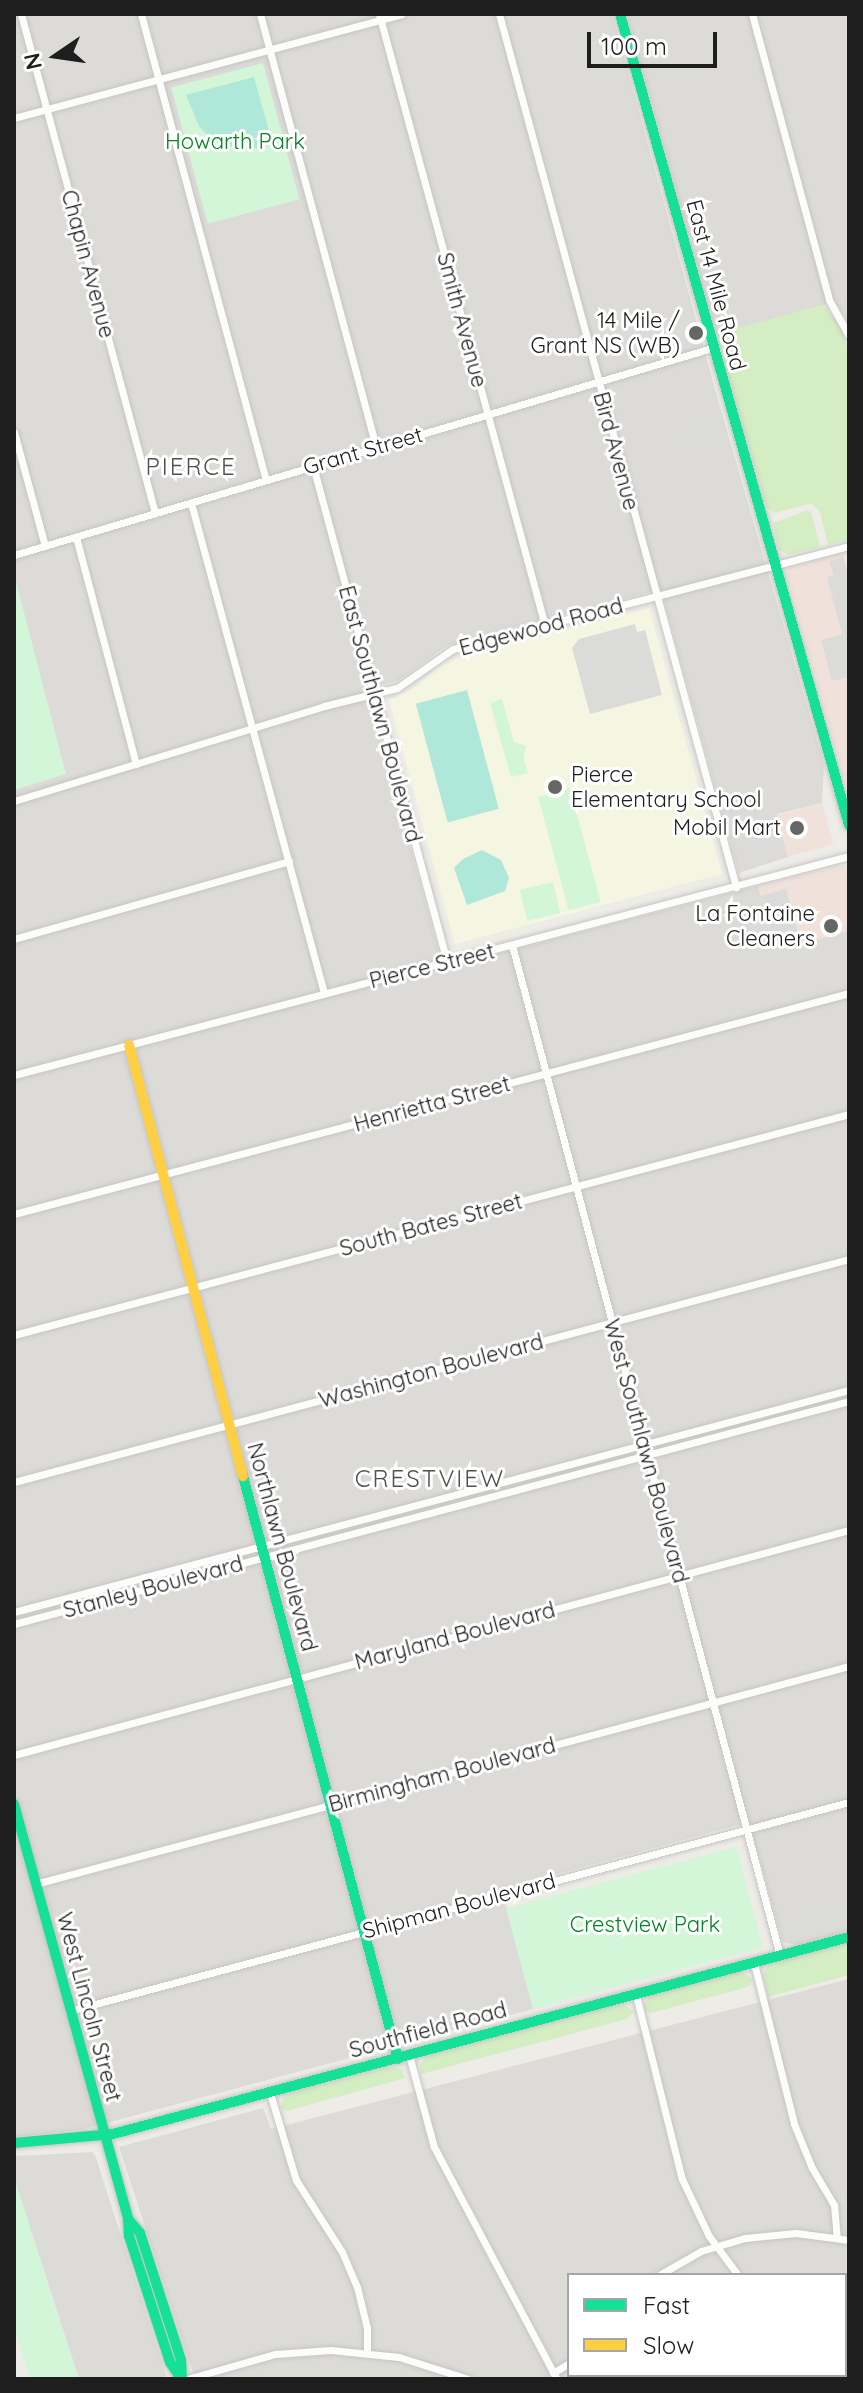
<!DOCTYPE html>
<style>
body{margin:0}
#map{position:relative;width:863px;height:2393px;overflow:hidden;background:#edece7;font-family:Quicksand,sans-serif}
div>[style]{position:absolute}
.residential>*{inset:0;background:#dcdbd8}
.commercial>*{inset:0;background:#f0e1db;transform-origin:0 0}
.education>*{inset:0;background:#f4f6e2}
.grass>*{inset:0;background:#d4edc3}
.park>*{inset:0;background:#d3f5d8;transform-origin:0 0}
.pitch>*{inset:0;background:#afe8d8;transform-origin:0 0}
.parking>*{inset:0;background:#dbdbd9;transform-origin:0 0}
.roads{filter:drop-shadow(0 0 2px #c5c5c3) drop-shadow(0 0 2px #c5c5c3)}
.street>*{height:7px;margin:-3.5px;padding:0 3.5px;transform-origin:3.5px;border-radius:3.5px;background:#fcfcfb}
.fast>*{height:10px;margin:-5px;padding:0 5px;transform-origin:5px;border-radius:5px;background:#16e098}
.slow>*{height:10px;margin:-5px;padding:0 5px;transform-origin:5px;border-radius:5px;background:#ffcf43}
.dots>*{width:22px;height:22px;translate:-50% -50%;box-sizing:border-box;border:4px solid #fff;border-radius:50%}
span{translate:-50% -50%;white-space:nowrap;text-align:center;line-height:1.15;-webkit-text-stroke:6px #fff;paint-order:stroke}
.park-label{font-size:22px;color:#048522}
.street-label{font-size:22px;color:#1e1e1e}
.poi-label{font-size:22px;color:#1e1e1e}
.right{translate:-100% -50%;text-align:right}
.left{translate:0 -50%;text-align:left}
.neighbourhood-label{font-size:24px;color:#515151;letter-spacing:2px}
.frame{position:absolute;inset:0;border:16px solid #1e1e1e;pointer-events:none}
.legend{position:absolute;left:567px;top:2273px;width:280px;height:104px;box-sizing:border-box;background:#fff;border:2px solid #a5a5a5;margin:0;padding:10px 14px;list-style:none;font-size:24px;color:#1e1e1e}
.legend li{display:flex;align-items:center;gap:16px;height:40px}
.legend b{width:40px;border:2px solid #a5a5a5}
.north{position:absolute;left:16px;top:16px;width:80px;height:80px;-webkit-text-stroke:6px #fff;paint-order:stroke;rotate:257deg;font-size:22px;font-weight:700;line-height:32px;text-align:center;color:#1e1e1e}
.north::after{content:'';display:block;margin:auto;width:28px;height:36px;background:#1e1e1e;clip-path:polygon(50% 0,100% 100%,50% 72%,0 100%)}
.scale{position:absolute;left:587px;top:32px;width:130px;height:36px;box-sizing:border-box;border:4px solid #1e1e1e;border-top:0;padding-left:10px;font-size:24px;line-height:28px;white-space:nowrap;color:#1e1e1e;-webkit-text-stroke:6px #fff;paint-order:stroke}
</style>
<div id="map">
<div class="residential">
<div style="clip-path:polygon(14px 14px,612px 14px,718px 400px,824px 765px,822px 803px,777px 814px,788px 857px,739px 873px,661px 589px,448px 645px,399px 680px,367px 689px,443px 968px,758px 886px,774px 943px,808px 935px,810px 941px,849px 931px,849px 1931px,798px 1945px,783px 1942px,749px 1822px,502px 1889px,533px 2009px,84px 2129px,14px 2137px)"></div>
<div style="clip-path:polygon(627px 14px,849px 14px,849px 323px,835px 302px,716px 334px)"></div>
<div style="clip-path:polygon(evenodd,849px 1979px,849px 2379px,195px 2379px,119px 2147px,263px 2108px,271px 2129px,849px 1979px,569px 2275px,845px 2275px,845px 2375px,569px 2375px,569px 2275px)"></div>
<div style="clip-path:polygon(92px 2152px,95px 2155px,167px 2379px,79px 2379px,14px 2178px,14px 2156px)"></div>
</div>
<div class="commercial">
<div style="clip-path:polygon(843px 552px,849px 573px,849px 795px,787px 575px,788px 568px)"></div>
<div style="left:822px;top:803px;width:43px;height:47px;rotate:75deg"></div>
<div style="clip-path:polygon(836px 866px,846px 866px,849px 870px,849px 931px,809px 942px,807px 935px,774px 944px,758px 886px)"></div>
</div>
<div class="education">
<div style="clip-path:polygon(649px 608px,722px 874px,455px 944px,389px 700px,417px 686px,444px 662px)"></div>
</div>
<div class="grass">
<div style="clip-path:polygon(823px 305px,841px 326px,849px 354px,849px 540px,828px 545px,820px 512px,812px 503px,775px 513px,767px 508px,716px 334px)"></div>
<div style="clip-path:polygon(806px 511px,811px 512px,820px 547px,788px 555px,779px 550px,773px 523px)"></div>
<div style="clip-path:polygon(849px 1942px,849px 1975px,768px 1997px,763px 1973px,770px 1963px)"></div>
<div style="clip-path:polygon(741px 1971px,753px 1980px,748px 1987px,651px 2013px,645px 2011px,644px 2005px,650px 1995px)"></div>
<div style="clip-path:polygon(621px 2003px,634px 2011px,627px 2019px,421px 2074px,420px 2064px,429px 2055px)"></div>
<div style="clip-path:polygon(391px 2066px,402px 2070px,405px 2078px,287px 2111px,281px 2108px,284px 2094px)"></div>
</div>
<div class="park">
<div style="left:263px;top:63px;width:141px;height:95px;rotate:75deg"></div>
<div style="clip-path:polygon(14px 574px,66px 774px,14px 790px)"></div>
<div style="clip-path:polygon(502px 699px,514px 742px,527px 746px,523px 757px,528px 773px,511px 777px,490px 703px)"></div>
<div style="left:570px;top:788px;width:118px;height:33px;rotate:75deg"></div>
<div style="left:553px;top:882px;width:32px;height:34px;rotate:77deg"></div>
<div style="left:736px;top:1847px;width:104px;height:238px;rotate:75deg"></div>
<div style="clip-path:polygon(14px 2178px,79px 2379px,30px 2379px,14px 2326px)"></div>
</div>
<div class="pitch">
<div style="clip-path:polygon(254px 77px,273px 145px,241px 150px,211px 139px,199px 126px,186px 95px)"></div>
<div style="left:467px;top:690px;width:123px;height:53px;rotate:75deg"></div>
<div style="clip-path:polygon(482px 850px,501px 860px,509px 878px,505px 891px,467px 905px,454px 868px,463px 859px)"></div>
</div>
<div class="parking">
<div style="left:707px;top:420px;width:22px;height:34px;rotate:74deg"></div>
<div style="clip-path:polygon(843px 557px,849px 578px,849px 677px,832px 681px,821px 640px,842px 634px,827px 577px,834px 575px,829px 561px)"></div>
<div style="clip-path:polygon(635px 624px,637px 632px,645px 630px,662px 695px,590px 714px,572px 648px,579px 639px)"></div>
<div style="left:778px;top:821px;width:28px;height:38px;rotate:75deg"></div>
<div style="left:786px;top:889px;width:50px;height:26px;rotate:75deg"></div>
<div style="clip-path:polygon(849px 1906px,849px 1918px,792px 1934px,789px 1921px)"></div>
</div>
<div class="roads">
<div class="street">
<div style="left:21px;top:14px;width:517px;rotate:74.97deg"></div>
<div style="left:141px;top:14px;width:482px;rotate:75deg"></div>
<div style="left:260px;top:14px;width:448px;rotate:75deg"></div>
<div style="left:379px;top:14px;width:634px;rotate:74.82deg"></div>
<div style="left:499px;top:14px;width:905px;rotate:74.81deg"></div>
<div style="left:752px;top:14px;width:296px;rotate:74.9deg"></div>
<div style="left:829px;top:300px;width:41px;rotate:60.9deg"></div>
<div style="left:14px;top:118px;width:401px;rotate:-15deg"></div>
<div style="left:14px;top:432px;width:118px;rotate:74.8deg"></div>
<div style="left:313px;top:466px;width:514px;rotate:74.88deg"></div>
<div style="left:191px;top:503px;width:508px;rotate:74.81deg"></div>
<div style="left:76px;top:537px;width:235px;rotate:75.2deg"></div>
<div style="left:14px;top:555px;width:728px;rotate:-16.52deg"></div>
<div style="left:14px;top:801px;width:324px;rotate:-17deg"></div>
<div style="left:324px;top:706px;width:75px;rotate:-13.9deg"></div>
<div style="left:397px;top:688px;width:68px;rotate:-34.9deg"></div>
<div style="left:453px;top:649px;width:409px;rotate:-14.6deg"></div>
<div style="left:14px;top:939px;width:286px;rotate:-15.8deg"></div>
<div style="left:512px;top:945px;width:1046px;rotate:75.15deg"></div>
<div style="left:14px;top:1075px;width:863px;rotate:-14.7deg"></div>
<div style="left:14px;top:1214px;width:864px;rotate:-14.82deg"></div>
<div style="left:14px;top:1335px;width:864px;rotate:-14.82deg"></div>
<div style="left:14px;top:1482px;width:864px;rotate:-14.95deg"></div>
<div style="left:14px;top:1612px;width:864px;rotate:-14.89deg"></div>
<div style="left:14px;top:1624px;width:864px;rotate:-14.95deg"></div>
<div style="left:14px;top:1755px;width:865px;rotate:-15.08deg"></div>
<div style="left:35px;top:1884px;width:843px;rotate:-14.99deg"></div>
<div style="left:754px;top:1963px;width:166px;rotate:76deg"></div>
<div style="left:794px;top:2124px;width:48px;rotate:67.8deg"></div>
<div style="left:812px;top:2168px;width:43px;rotate:59.3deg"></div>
<div style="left:834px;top:2205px;width:32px;rotate:85deg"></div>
<div style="left:636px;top:1995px;width:190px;rotate:76deg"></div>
<div style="left:682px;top:2179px;width:63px;rotate:64.7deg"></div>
<div style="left:709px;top:2236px;width:49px;rotate:53.4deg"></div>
<div style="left:69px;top:2011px;width:808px;rotate:-15deg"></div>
<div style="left:409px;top:2055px;width:95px;rotate:74.8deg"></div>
<div style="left:434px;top:2147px;width:263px;rotate:62.1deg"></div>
<div style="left:270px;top:2093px;width:91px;rotate:73.4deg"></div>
<div style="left:296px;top:2180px;width:85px;rotate:57.4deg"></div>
<div style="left:342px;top:2252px;width:38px;rotate:67deg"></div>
<div style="left:357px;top:2287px;width:42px;rotate:76.3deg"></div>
<div style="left:367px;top:2328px;width:24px;rotate:90deg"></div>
<div style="left:659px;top:2275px;width:48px;rotate:-29.7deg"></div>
<div style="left:701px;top:2251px;width:46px;rotate:-16.5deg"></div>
<div style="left:745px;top:2238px;width:51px;rotate:-5.6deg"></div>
<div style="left:796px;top:2233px;width:53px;rotate:7.5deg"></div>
<div style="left:845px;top:2370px;width:4px;rotate:27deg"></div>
<div style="left:553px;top:2373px;width:19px;rotate:-32deg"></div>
<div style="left:810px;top:2375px;width:6px;rotate:45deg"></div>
<div style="left:187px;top:2379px;width:91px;rotate:-15.9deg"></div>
<div style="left:275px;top:2354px;width:56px;rotate:-4.1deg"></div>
<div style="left:331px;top:2350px;width:68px;rotate:5.9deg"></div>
<div style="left:399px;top:2357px;width:72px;rotate:17.7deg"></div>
</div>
<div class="fast">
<div style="left:620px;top:14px;width:843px;rotate:74.23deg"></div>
<div style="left:243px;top:1476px;width:603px;rotate:75.11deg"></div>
<div style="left:14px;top:1804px;width:430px;rotate:74.6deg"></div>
<div style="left:128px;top:2219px;width:17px;rotate:87deg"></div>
<div style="left:129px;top:2236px;width:133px;rotate:72deg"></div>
<div style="left:170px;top:2362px;width:20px;rotate:57deg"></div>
<div style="left:14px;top:2143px;width:99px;rotate:-5.2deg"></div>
<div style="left:113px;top:2134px;width:762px;rotate:-14.98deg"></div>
<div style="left:128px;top:2219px;width:18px;rotate:49deg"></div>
<div style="left:140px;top:2233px;width:133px;rotate:72.1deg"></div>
<div style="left:181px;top:2360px;width:18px;rotate:87deg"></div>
</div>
<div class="slow">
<div style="left:129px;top:1045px;width:446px;rotate:75.2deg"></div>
</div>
</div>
<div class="dots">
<div style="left:696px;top:333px;background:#666664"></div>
<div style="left:555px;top:787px;background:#666664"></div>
<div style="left:797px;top:828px;background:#666664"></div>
<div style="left:831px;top:926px;background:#666664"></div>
</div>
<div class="park-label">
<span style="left:235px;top:142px">Howarth Park</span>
<span style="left:645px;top:1925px">Crestview Park</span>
</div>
<div class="street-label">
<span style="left:88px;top:264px;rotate:75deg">Chapin Avenue</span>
<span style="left:716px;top:285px;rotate:75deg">East 14 Mile Road</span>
<span style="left:462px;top:320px;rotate:75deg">Smith Avenue</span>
<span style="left:363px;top:451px;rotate:-16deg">Grant Street</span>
<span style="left:616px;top:451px;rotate:75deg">Bird Avenue</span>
<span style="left:541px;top:627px;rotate:-15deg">Edgewood Road</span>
<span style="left:380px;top:714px;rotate:75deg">East Southlawn Boulevard</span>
<span style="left:432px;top:966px;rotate:-14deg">Pierce Street</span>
<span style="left:432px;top:1104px;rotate:-15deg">Henrietta Street</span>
<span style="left:431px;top:1225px;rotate:-15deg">South Bates Street</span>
<span style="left:431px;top:1371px;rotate:-15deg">Washington Boulevard</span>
<span style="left:646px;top:1451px;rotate:75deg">West Southlawn Boulevard</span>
<span style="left:282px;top:1547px;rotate:75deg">Northlawn Boulevard</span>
<span style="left:153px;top:1587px;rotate:-15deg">Stanley Boulevard</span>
<span style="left:455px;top:1636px;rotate:-15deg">Maryland Boulevard</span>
<span style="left:442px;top:1775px;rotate:-15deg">Birmingham Boulevard</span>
<span style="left:459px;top:1906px;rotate:-15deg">Shipman Boulevard</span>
<span style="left:89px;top:2007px;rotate:75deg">West Lincoln Street</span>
<span style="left:428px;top:2030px;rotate:-15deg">Southfield Road</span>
</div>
<div class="poi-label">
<span class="right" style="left:680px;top:333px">14 Mile /<br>Grant NS (WB)</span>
<span class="left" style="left:571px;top:787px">Pierce<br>Elementary School</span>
<span class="right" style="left:781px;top:828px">Mobil Mart</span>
<span class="right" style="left:815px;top:926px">La Fontaine<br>Cleaners</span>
</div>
<div class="neighbourhood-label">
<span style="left:191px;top:467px">PIERCE</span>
<span style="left:430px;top:1479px">CRESTVIEW</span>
</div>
<div class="frame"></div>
<ul class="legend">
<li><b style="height:10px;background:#16e098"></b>Fast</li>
<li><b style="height:10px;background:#ffcf43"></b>Slow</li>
</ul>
<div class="north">N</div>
<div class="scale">100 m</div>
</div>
